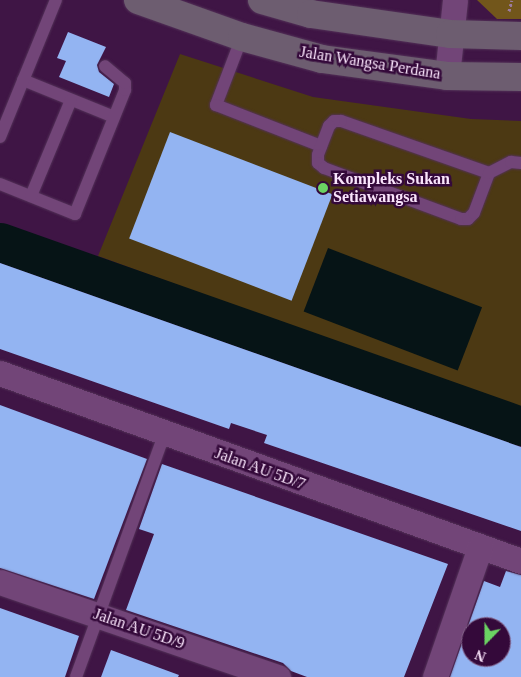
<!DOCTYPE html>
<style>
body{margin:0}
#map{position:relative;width:521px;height:677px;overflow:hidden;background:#3f1545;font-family:Georgia,serif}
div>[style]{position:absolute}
.green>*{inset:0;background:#4c3913}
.forest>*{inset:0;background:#72561b}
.water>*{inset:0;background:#061416;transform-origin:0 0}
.river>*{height:39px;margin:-19.5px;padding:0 19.5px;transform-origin:19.5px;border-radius:19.5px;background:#061416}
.building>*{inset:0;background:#93b4f2;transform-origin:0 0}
.path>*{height:3px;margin-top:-1.5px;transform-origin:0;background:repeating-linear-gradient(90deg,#9c7ca0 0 2.5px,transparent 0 5px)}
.roads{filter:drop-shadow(0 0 1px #533258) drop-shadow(0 0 1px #533258)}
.service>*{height:12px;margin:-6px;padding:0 6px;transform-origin:6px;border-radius:6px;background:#724578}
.minor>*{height:25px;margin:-12.5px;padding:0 12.5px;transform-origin:12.5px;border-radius:12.5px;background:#724578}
.secondary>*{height:28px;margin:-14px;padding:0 14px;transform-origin:14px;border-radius:14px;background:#6d5d70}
.dots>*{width:14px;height:14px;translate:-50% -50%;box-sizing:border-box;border:2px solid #34093a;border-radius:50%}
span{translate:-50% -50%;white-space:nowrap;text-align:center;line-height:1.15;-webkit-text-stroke:5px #34093a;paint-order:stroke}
.street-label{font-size:16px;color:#fae5fc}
.poi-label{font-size:16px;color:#fae5fc;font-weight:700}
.left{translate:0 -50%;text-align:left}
.north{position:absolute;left:461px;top:617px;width:50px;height:50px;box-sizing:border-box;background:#34093a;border:1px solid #836188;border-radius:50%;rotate:202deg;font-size:14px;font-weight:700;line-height:20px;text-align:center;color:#fae5fc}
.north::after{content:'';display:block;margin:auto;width:18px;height:22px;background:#6bd363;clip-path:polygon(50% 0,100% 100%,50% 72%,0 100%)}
</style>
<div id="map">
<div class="green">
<div style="clip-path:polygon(180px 54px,313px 97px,471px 119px,521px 121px,521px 410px,98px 256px)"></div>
</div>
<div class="forest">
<div style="clip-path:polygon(477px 0,521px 0,521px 19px,497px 19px)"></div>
</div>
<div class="water">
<div style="left:328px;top:248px;width:165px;height:68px;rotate:21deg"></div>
</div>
<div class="river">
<div style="left:0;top:242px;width:553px;rotate:19.45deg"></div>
</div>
<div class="building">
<div style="clip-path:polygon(68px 32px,106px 47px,97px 65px,99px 72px,114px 84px,109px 97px,59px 77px,66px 61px,57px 58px)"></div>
<div style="left:170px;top:132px;width:174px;height:114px;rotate:21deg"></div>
<div style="clip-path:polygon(0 263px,521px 447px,521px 531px,264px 443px,267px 435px,231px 423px,229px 429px,0 349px)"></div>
<div style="clip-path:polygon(0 405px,147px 459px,94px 599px,0 568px)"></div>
<div style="clip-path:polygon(162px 464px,448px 564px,404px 677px,307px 677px,291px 671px,283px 663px,126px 610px,154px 534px,139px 529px)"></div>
<div style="clip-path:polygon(evenodd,506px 571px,521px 575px,521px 677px,450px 677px,484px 581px,500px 587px,506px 571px,471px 627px,501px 627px,501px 657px,471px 657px,471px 627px)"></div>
<div style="clip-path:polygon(0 608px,79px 636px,65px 677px,0 677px)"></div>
<div style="clip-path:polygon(111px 650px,179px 675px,178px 677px,101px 677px)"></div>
</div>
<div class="path">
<div style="left:509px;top:11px;width:11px;rotate:-75deg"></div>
</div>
<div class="roads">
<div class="service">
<div style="left:242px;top:37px;width:73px;rotate:110.9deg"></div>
<div style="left:216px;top:105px;width:113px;rotate:21.3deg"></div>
<div style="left:23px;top:80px;width:98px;rotate:22.1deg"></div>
<div style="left:0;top:137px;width:148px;rotate:-67.8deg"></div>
<div style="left:489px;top:173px;width:157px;rotate:-160.6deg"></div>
<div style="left:341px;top:121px;width:7px;rotate:180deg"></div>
<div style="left:334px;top:121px;width:7px;rotate:135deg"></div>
<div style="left:329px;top:126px;width:31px;rotate:111deg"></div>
<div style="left:318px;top:155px;width:8px;rotate:90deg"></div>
<div style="left:318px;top:163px;width:8px;rotate:40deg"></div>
<div style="left:324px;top:168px;width:146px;rotate:20.4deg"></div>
<div style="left:461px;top:219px;width:7px"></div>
<div style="left:468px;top:219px;width:8px;rotate:-45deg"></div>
<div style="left:474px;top:213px;width:43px;rotate:-69.4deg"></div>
<div style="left:489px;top:173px;width:25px;rotate:-27deg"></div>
<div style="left:511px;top:162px;width:10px;rotate:6deg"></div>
<div style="left:0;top:184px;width:81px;rotate:21.8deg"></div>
<div style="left:75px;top:214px;width:134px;rotate:-68deg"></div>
<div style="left:125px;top:90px;width:7px;rotate:-90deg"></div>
<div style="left:125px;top:83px;width:26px;rotate:-140deg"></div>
<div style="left:31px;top:196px;width:104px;rotate:-67.4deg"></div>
<div style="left:76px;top:677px;width:258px;rotate:-70deg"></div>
</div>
<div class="minor">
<div style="left:447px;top:76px;width:76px;rotate:-84deg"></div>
<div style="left:0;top:373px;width:554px;rotate:19.84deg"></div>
<div style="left:0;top:582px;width:294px;rotate:18.9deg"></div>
<div style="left:435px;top:677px;width:138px;rotate:-70.9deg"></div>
</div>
<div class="secondary">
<div style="left:138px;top:0;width:110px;rotate:19.6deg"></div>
<div style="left:242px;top:37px;width:83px;rotate:15.4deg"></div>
<div style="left:322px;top:59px;width:126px;rotate:7.7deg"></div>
<div style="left:447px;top:76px;width:74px;rotate:0.8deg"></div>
<div style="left:262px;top:0;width:51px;rotate:15.9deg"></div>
<div style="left:311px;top:14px;width:140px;rotate:8.2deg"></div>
<div style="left:450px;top:34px;width:71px;rotate:1.6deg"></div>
</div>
</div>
<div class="dots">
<div style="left:323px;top:188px;background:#6bd363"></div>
</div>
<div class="street-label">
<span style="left:370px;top:63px;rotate:9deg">Jalan Wangsa Perdana</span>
<span style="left:260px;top:469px;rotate:20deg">Jalan AU 5D/7</span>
<span style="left:139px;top:629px;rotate:19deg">Jalan AU 5D/9</span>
</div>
<div class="poi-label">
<span class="left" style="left:333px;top:188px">Kompleks Sukan<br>Setiawangsa</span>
</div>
<div class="north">N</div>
</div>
